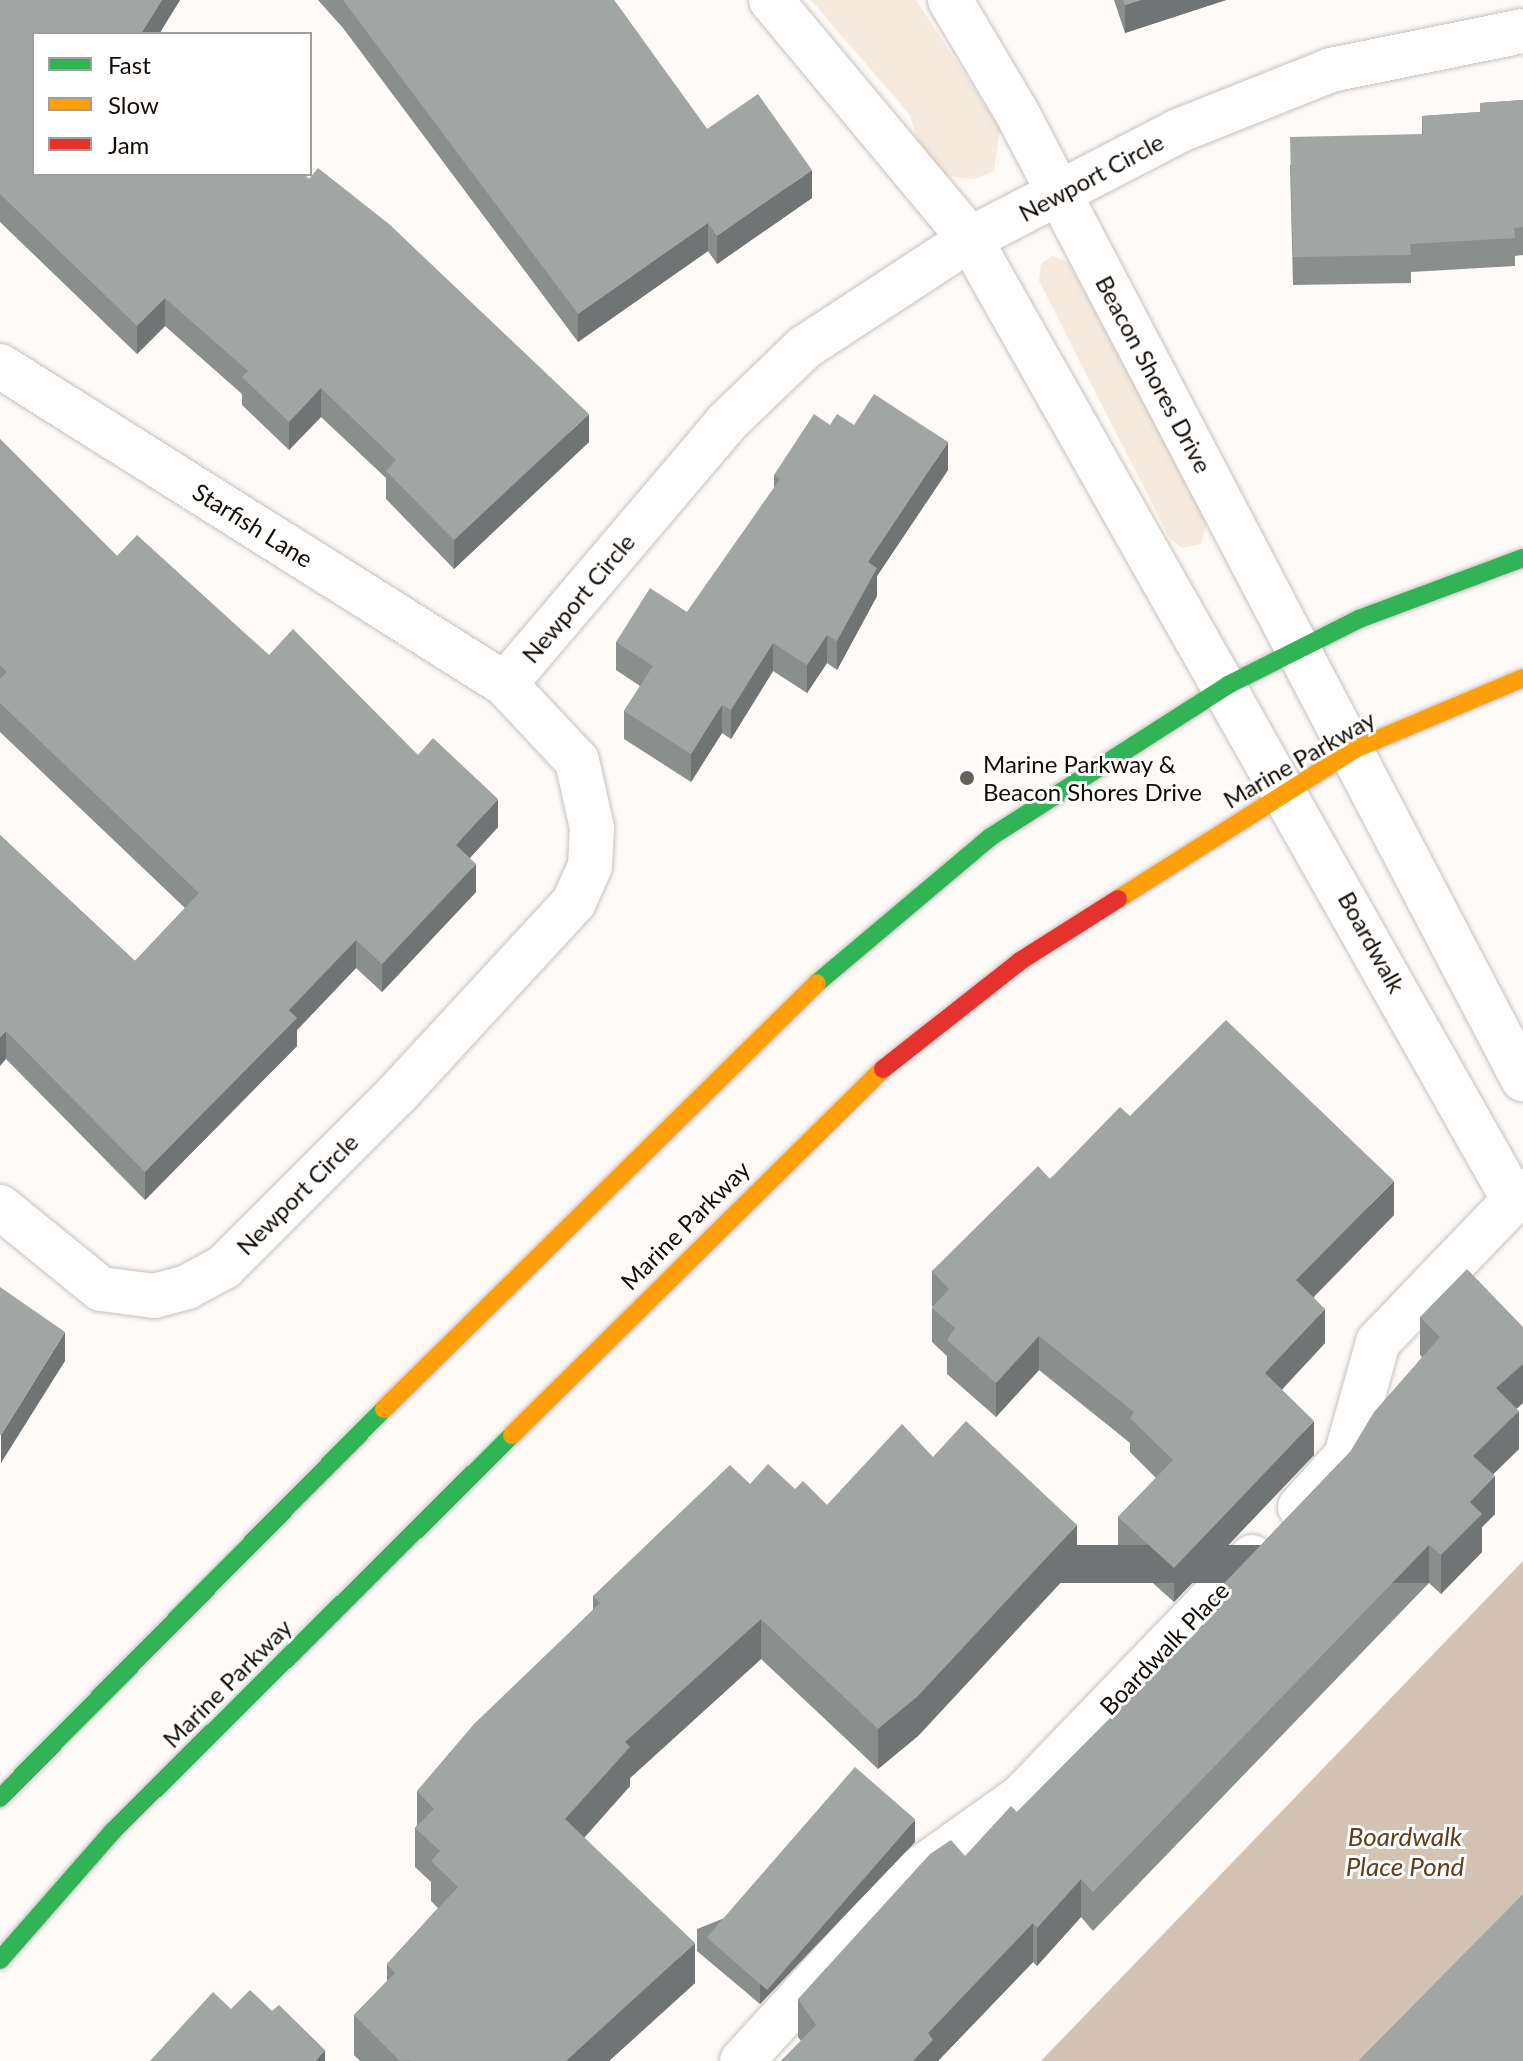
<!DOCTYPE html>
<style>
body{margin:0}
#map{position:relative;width:1523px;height:2061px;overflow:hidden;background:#fdfaf8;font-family:Lato,sans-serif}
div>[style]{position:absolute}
.green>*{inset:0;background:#f6eade}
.water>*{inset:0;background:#d4c3b2}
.roads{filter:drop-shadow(0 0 2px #c7c1bd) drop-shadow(0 0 2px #c7c1bd)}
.street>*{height:44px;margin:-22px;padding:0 22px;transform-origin:22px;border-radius:22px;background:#fffefe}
.fast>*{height:18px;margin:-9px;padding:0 9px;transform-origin:9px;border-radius:9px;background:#30b455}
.slow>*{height:18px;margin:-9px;padding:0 9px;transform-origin:9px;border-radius:9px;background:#ff9f0a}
.jam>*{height:18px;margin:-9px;padding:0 9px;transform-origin:9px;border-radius:9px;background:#e5322d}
.wall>*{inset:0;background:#8a8f8e}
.shaded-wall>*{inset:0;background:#717474;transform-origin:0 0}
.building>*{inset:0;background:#a1a6a5;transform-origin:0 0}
.dots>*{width:22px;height:22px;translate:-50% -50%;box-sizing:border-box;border:4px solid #fff;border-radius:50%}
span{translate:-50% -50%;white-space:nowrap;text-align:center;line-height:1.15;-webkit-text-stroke:6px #fff;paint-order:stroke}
.street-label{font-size:24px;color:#140d06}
.poi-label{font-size:24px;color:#140d06}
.left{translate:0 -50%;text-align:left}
.water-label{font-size:26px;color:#613e17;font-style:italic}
.legend{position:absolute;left:32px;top:32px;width:280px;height:144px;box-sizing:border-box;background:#fff;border:2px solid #a19e9b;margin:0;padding:10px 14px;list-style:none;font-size:24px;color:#140d06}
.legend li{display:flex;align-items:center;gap:16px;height:40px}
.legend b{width:40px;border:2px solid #a19e9b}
</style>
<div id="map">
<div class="green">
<div style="clip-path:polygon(811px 0,916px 0,1000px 128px,994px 171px,975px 179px,945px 176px,919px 146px,910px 115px)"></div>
<div style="clip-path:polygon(1052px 256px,1068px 262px,1208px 518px,1201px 544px,1182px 548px,1170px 539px,1039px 281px,1041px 264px)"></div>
</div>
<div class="water">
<div style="clip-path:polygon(1523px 1561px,1523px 1899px,1367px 2061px,1041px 2061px)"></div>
</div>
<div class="roads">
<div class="street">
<div style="left:771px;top:0;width:311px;rotate:50.2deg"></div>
<div style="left:970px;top:239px;width:1104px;rotate:60.49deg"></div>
<div style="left:950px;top:0;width:129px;rotate:59.3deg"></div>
<div style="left:1016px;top:111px;width:1093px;rotate:62.36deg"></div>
<div style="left:0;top:366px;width:597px;rotate:32.2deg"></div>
<div style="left:0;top:1207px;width:130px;rotate:39.1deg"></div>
<div style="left:101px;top:1289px;width:53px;rotate:7.5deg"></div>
<div style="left:154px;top:1296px;width:34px;rotate:-15deg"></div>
<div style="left:187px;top:1287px;width:42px;rotate:-28.4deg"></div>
<div style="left:224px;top:1267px;width:245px;rotate:-45deg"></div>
<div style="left:397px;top:1094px;width:261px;rotate:-47.3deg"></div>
<div style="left:574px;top:902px;width:39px;rotate:-66deg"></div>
<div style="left:590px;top:866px;width:38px;rotate:-87deg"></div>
<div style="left:592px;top:828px;width:69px;rotate:-102.6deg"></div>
<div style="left:577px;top:761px;width:105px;rotate:-133.1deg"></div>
<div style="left:505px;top:684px;width:342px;rotate:-49.7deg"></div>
<div style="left:726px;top:423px;width:110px;rotate:-43.9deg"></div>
<div style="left:805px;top:347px;width:197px;rotate:-33.2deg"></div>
<div style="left:970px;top:239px;width:234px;rotate:-27.4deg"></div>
<div style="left:1178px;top:131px;width:165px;rotate:-21.7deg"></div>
<div style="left:1331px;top:70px;width:196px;rotate:-11.5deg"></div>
<div style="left:1300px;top:1507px;width:69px;rotate:-48deg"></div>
<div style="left:1346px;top:1456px;width:118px;rotate:-74.3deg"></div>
<div style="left:1378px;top:1342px;width:209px;rotate:-46.2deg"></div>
<div style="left:742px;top:2061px;width:253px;rotate:-47.6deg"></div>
<div style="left:913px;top:1874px;width:133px;rotate:-35.5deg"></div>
<div style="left:1021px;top:1797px;width:333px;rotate:-46.1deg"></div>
</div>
<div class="fast">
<div style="left:817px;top:983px;width:225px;rotate:-40.1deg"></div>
<div style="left:989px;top:838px;width:284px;rotate:-32.6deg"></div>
<div style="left:1228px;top:685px;width:147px;rotate:-26.7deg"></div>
<div style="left:1359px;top:619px;width:175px;rotate:-20.4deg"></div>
<div style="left:0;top:1798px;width:547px;rotate:-45.37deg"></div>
<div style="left:0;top:1960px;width:173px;rotate:-48.8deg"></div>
<div style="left:114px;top:1830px;width:561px;rotate:-44.78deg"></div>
</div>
<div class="slow">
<div style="left:1118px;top:899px;width:280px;rotate:-32.3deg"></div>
<div style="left:1355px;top:749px;width:182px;rotate:-22.9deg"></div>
<div style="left:384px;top:1409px;width:607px;rotate:-44.53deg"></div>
<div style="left:512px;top:1435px;width:521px;rotate:-44.61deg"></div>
</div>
<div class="jam">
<div style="left:883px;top:1069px;width:174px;rotate:-38.2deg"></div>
<div style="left:1020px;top:961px;width:116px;rotate:-32.3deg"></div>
</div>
</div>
<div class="wall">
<div style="clip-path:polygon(0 0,180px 0,159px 34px,34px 174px,589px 442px,454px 569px,386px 499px,386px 478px,321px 417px,289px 450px,242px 405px,242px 394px,165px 326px,137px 354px,0 222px)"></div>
<div style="clip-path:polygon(318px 0,614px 0,707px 129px,812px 198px,717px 264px,708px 251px,578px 342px,343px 28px)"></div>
<div style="clip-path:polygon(1114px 0,1226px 0,1125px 33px)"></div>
<div style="clip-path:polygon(1523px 100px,1523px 255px,1515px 256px,1515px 266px,1411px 272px,1411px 283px,1293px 285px,1290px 165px,1422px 134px,1422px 116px,1480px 112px,1480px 103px)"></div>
<div style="clip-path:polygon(830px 425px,854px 425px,948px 470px,877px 576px,877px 596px,837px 670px,827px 663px,807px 693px,773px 671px,731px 739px,722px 733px,691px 782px,624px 739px,624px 711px,640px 686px,616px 670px,616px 642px,687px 612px,774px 488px,774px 475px)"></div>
<div style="clip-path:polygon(0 439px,117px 556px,418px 755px,498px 827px,470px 858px,476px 892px,382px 992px,356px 968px,297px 1030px,297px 1046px,145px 1200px,6px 1059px,0 835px,135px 961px,185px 908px,0 732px)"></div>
<div style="clip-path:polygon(1130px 1116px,1394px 1215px,1314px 1297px,1325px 1343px,1282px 1389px,1314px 1455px,1174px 1602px,1118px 1552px,1118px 1517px,1156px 1478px,1130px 1452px,1130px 1443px,1039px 1370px,996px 1417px,947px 1374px,947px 1356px,932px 1342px,932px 1308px,933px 1307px,932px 1306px,932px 1271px)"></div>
<div style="clip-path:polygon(1420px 1317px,1523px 1327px,1523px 1403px,1517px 1408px,1519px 1449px,1493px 1474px,1495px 1514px,1482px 1527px,1482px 1552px,1441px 1594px,1429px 1583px,1093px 1931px,1081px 1917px,1037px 1966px,1033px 1962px,938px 2061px,781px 2061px,801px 2041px,798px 2037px,798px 1999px,1017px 1812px,1211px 1617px,1211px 1597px,1350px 1452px,1422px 1357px,1420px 1355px)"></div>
<div style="clip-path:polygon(933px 1457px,1077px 1565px,918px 1736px,878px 1769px,761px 1659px,630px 1778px,630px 1786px,584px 1838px,695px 1983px,609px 2061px,360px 2061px,354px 2055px,354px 2015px,387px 1981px,387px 1964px,438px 1908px,431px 1901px,431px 1882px,415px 1867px,415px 1828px,417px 1825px,417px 1791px,593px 1610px,593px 1596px,750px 1484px,795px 1489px,827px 1505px)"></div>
<div style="clip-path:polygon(915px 1842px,760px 2004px,697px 1951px,697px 1929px)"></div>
</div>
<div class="shaded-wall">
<div style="clip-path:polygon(162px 0,180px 0,159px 34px,141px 34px)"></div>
<div style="clip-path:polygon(1141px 0,1226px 0,1125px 33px,1125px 5px)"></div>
<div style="clip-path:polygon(812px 170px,812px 198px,717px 264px,717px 236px)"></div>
<div style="clip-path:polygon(708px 223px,708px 251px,578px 342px,578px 314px)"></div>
<div style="clip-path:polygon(165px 298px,165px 326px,137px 354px,137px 326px)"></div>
<div style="clip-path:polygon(321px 388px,321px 417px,289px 450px,289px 422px)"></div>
<div style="clip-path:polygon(589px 414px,589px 442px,454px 569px,454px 540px)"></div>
<div style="clip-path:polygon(948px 442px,948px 470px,877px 576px,877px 596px,837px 670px,837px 641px,868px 562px)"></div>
<div style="clip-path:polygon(827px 635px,827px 663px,807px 693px,807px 665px)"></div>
<div style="clip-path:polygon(773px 643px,773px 671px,731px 739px,731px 710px)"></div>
<div style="clip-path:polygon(722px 705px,722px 733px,691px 782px,691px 754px)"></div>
<div style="clip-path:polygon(498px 799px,498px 827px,456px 873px,456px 845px)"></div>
<div style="clip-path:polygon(476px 864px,476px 892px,382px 992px,382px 964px)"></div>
<div style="clip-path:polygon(356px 940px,356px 968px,297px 1030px,297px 1046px,145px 1200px,145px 1172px,289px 1010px)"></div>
<div style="clip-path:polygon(6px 1031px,6px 1059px,0 1066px,0 1037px)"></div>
<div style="clip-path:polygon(1394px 1181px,1394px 1215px,1296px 1314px,1296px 1280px)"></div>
<div style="clip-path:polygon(1325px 1309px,1325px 1343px,1265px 1408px,1265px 1373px)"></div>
<div style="clip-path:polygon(65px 1332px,65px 1361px,1px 1463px,1px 1435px)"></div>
<div style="clip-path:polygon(1039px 1336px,1039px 1370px,996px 1417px,996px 1383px)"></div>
<div style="clip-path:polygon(1523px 1364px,1523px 1403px,1496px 1427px,1496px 1388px)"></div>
<div style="clip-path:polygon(1519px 1411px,1519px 1449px,1473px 1494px,1473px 1456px)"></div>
<div style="clip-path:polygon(1314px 1421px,1314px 1455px,1174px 1602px,1174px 1568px)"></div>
<div style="clip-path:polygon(1495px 1476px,1495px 1514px,1482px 1527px,1482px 1552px,1441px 1594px,1441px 1555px,1470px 1502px)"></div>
<div style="clip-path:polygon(1077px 1525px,1077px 1565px,918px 1736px,878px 1769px,878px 1729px)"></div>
<div style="left:1429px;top:1545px;width:38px;height:483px;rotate:90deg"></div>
<div style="clip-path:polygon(761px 1619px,761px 1659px,630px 1778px,630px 1786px,565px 1859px,565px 1819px,625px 1742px)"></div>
<div style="clip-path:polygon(915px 1820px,915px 1842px,760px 2004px,760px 1983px)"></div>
<div style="clip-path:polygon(1081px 1879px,1081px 1917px,1037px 1966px,1037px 1928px)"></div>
<div style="clip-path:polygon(1033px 1923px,1033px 1962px,938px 2061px,913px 2061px,928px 2033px)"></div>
<div style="clip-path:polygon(695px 1943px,695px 1983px,609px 2061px,566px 2061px)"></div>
<div style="clip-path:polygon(325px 2050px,325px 2061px,315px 2061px)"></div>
</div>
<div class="building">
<div style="clip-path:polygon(0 0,162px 0,141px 34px,34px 34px,34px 174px,304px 174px,309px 179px,318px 168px,389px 224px,589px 414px,454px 540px,386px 471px,396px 460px,321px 388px,289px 422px,242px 377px,248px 371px,165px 298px,137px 326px,0 194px)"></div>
<div style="clip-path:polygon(343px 0,614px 0,707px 129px,758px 94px,812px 170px,717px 236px,708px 223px,578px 314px)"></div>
<div style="clip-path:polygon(1123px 0,1141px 0,1125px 5px)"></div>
<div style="clip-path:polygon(1523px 100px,1523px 227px,1514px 228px,1515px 238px,1410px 244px,1411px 255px,1293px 257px,1290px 137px,1423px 134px,1422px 116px,1480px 112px,1480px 103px)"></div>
<div style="clip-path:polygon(874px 394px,948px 442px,868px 562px,877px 568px,837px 641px,827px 635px,807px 665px,773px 643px,731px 710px,722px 705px,691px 754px,624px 711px,653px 666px,616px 642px,650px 588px,687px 612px,780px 479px,774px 475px,814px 414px,830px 425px,837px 414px,854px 425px)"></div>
<div style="clip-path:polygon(0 439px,117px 556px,137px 535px,269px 655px,293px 629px,418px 755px,433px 738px,498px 799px,456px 845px,476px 864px,382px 964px,356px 940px,289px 1010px,297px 1018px,145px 1172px,6px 1031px,0 1037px,0 835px,135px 961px,199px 893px,0 703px,0 679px,7px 672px,0 665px)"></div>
<div style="clip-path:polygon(1226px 1020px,1394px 1181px,1296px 1280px,1325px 1309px,1265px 1373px,1314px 1421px,1174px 1568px,1118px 1517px,1173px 1460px,1130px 1418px,1134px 1412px,1039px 1336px,996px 1383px,947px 1340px,955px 1328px,932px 1308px,949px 1289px,932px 1271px,1038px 1166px,1050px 1179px,1120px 1107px,1130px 1116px)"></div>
<div style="clip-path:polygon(1467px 1269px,1523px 1327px,1523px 1364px,1496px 1388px,1519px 1411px,1473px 1456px,1495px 1476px,1470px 1502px,1482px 1514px,1441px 1555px,1429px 1545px,1093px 1892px,1081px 1879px,1037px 1928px,1033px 1923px,928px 2033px,933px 2040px,913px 2061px,781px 2061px,816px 2025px,798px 1999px,930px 1854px,951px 1840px,965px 1856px,1011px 1806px,1017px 1812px,1221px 1606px,1211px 1597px,1350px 1452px,1374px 1412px,1440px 1337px,1420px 1317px)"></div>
<div style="clip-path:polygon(0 1287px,65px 1332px,1px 1435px,0 1435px)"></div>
<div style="clip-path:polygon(966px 1421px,1077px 1525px,918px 1696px,878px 1729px,761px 1619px,625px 1742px,630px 1747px,565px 1819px,695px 1943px,566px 2061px,411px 2061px,410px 2060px,400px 2061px,354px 2015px,395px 1973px,387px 1964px,458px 1887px,431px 1861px,440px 1851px,415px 1828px,434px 1809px,417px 1791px,474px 1724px,600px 1603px,593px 1596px,730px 1465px,750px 1484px,768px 1464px,795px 1489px,803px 1481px,827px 1505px,902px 1424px,933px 1457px)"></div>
<div style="left:855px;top:1767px;width:80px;height:226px;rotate:41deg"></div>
<div style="clip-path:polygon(1523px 1894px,1523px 2061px,1358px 2061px)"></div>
<div style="clip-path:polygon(250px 1990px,272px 2011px,279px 2005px,325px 2050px,315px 2061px,150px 2061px,213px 1992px,231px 2009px)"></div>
</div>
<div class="dots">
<div style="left:967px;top:778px;background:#66605b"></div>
</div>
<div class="street-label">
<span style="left:1091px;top:177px;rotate:-28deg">Newport Circle</span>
<span style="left:1154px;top:374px;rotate:62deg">Beacon Shores Drive</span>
<span style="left:253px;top:525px;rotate:32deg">Starfish Lane</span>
<span style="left:578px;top:598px;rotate:-50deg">Newport Circle</span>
<span style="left:1299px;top:759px;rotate:-30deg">Marine Parkway</span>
<span style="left:1372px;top:942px;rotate:61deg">Boardwalk</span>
<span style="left:297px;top:1194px;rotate:-45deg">Newport Circle</span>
<span style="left:685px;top:1225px;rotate:-45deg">Marine Parkway</span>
<span style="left:1164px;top:1648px;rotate:-46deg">Boardwalk Place</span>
<span style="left:227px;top:1683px;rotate:-45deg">Marine Parkway</span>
</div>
<div class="poi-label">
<span class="left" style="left:983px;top:778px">Marine Parkway &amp;<br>Beacon Shores Drive</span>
</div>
<div class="water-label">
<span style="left:1405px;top:1852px">Boardwalk<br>Place Pond</span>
</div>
<ul class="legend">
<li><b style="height:10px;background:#30b455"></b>Fast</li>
<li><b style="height:10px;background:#ff9f0a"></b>Slow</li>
<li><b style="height:10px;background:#e5322d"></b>Jam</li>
</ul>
</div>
